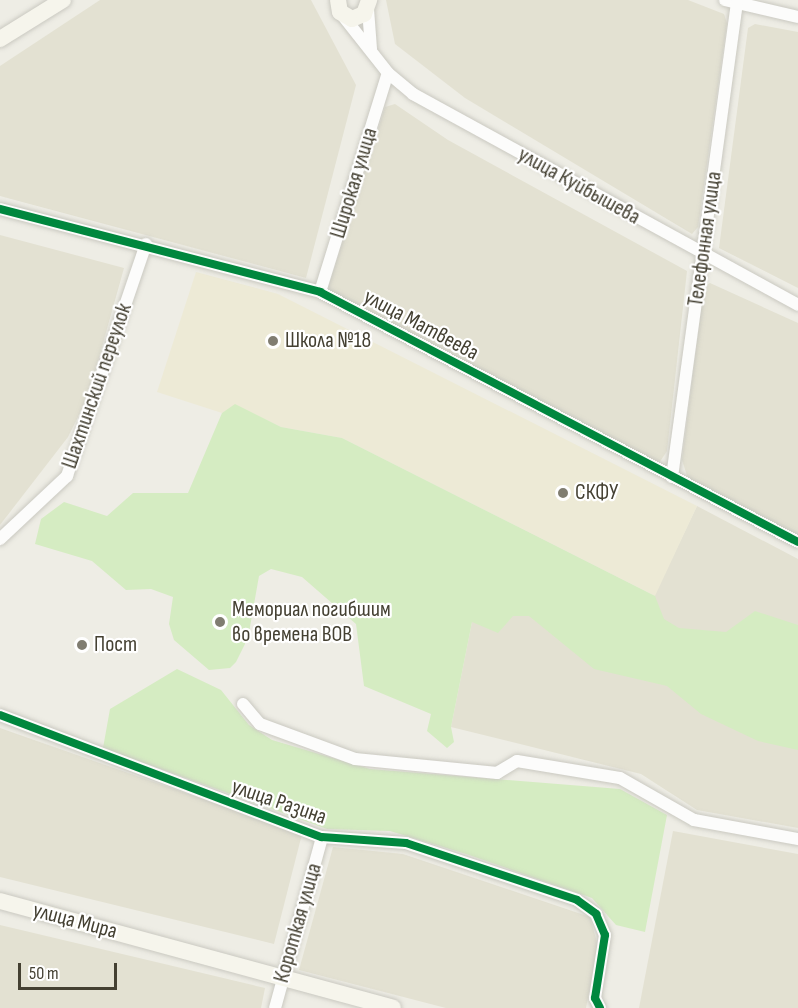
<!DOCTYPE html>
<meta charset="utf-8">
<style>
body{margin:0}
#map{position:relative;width:798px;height:1008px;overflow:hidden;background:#eeede5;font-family:"Sofia Sans Condensed",sans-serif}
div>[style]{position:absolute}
.residential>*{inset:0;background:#e3e1d2}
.education>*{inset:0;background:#edead6}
.green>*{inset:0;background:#d5ecc2}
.roads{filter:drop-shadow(0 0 2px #cac9c1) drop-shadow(0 0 2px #cac9c1)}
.street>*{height:12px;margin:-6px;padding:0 6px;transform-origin:6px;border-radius:6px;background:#fcfcfb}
.secondary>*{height:16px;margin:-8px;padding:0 8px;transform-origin:8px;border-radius:8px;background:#f6f5ec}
.cycleway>*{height:8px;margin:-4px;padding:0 4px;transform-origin:4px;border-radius:4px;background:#00873e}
.dots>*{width:16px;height:16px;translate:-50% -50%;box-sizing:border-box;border:3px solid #fff;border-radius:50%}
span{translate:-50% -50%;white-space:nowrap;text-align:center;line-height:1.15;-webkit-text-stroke:4.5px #fff;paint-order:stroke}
.street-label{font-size:22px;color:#444032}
.poi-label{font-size:22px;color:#444032}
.left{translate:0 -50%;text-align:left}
.scale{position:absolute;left:18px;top:963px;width:99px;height:27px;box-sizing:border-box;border:3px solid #444032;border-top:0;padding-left:8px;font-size:18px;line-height:21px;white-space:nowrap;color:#444032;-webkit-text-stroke:4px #fff;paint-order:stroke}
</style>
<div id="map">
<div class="residential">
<div style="clip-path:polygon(100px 0,311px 0,356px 85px,306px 278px,0 196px,0 66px)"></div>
<div style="clip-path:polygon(386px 0,688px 0,724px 14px,727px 23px,698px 227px,692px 234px,465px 98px,395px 44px)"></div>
<div style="clip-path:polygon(755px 24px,798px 32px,798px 288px,719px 248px,748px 28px)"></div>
<div style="clip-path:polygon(395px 104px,448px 140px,687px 271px,667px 451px,657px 466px,336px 298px,328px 288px,385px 107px)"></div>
<div style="clip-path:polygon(0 235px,124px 268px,88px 397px,68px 437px,0 525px)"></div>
<div style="clip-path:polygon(710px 283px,798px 323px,798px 538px,690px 485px,682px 460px,704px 286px)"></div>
<div style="clip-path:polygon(697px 506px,798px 559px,798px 828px,697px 810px,641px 774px,451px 727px,472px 622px,518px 527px,654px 596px)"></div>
<div style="clip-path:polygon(0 728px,302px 834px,274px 944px,0 877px)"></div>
<div style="clip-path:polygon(673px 831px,798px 854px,798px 1008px,639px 1008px)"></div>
<div style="clip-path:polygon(333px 847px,403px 854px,590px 917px,598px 946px,586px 1008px,446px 1008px,299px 970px)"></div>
<div style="clip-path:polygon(0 925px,265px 988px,261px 1008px,0 1008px)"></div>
</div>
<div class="education">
<div style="clip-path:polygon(196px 272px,278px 294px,697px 506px,655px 596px,342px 438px,281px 427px,235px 405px,222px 413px,157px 392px)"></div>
</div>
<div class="green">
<div style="clip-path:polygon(235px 404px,281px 427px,342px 438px,655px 596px,664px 619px,679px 628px,726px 632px,755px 611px,798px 625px,798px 750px,758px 741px,701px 714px,667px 686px,594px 669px,529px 616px,513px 616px,498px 633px,472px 622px,451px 727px,454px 742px,447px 748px,427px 731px,431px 714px,364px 686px,356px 624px,302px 577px,271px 569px,259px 576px,248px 638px,236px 662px,230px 668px,209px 670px,174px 640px,169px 624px,173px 597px,151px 589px,126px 590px,92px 561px,35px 544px,41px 519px,64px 502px,107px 516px,133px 493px,188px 493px,222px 413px)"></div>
<div style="clip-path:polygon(177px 669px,221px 690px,249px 725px,272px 740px,370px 769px,620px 789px,667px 815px,645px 932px,616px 925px,592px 898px,466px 854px,390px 831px,327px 829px,103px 748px,110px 709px)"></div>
</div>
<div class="roads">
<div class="street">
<div style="left:725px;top:0;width:75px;rotate:13.1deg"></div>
<div style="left:368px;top:9px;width:40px;rotate:85.7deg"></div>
<div style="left:343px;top:16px;width:73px;rotate:51.7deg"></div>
<div style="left:388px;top:73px;width:33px;rotate:40deg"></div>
<div style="left:413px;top:94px;width:439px;rotate:28.7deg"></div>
<div style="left:0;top:209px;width:331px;rotate:14.5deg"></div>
<div style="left:320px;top:292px;width:539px;rotate:27.61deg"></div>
<div style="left:320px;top:292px;width:229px;rotate:-72.8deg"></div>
<div style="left:672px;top:477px;width:481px;rotate:-82.2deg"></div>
<div style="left:0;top:539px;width:92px;rotate:-43.2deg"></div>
<div style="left:67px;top:476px;width:245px;rotate:-71.2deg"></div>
<div style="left:243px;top:704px;width:26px;rotate:50deg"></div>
<div style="left:260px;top:724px;width:101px;rotate:20.2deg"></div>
<div style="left:355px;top:759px;width:143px;rotate:5.6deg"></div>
<div style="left:497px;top:773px;width:23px;rotate:-31deg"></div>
<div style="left:517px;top:761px;width:104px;rotate:9.4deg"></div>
<div style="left:620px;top:778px;width:85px;rotate:29.6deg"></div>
<div style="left:694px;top:820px;width:106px;rotate:10.4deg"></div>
<div style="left:0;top:715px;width:344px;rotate:20.8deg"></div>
<div style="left:322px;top:837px;width:84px;rotate:4.1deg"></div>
<div style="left:406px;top:843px;width:180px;rotate:18.4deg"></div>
<div style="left:577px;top:900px;width:24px;rotate:36deg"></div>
<div style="left:596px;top:914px;width:23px;rotate:67deg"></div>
<div style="left:605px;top:935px;width:64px;rotate:99deg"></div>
<div style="left:595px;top:998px;width:11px;rotate:63deg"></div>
<div style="left:275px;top:1008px;width:177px;rotate:-74.6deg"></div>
</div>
<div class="secondary">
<div style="left:338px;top:0;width:12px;rotate:81deg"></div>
<div style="left:340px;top:12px;width:14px;rotate:30deg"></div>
<div style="left:352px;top:19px;width:13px;rotate:-23deg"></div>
<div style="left:364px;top:14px;width:15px;rotate:-70deg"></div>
<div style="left:0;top:39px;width:74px;rotate:-31.8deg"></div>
<div style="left:0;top:901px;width:407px;rotate:15.2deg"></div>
</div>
</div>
<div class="cycleway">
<div style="left:0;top:209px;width:331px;rotate:14.5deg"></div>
<div style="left:320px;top:292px;width:539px;rotate:27.61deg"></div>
<div style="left:0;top:715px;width:344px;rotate:20.8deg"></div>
<div style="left:322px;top:837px;width:84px;rotate:4.1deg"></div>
<div style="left:406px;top:843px;width:180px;rotate:18.4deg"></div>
<div style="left:577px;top:900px;width:24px;rotate:36deg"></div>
<div style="left:596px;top:914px;width:23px;rotate:67deg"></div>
<div style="left:605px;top:935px;width:64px;rotate:99deg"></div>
<div style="left:595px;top:998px;width:11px;rotate:63deg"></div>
</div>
<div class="dots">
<div style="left:273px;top:341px;background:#807d71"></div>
<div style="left:563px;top:493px;background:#807d71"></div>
<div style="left:220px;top:622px;background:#807d71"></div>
<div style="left:82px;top:645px;background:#807d71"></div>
</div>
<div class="street-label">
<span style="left:354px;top:183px;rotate:-73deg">Широкая улица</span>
<span style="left:579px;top:186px;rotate:29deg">улица Куйбышева</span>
<span style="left:705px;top:239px;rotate:-82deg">Телефонная улица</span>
<span style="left:421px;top:325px;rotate:28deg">улица Матвеева</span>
<span style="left:97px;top:386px;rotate:-71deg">Шахтинский переулок</span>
<span style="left:279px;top:802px;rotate:19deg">улица Разина</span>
<span style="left:75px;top:921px;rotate:15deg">улица Мира</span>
<span style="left:298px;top:923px;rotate:-74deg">Короткая улица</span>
</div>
<div class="poi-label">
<span class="left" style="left:285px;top:341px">Школа №18</span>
<span class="left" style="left:575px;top:493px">СКФУ</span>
<span class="left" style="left:232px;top:622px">Мемориал погибшим<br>во времена ВОВ</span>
<span class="left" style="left:94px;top:645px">Пост</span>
</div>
<div class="scale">50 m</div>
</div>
